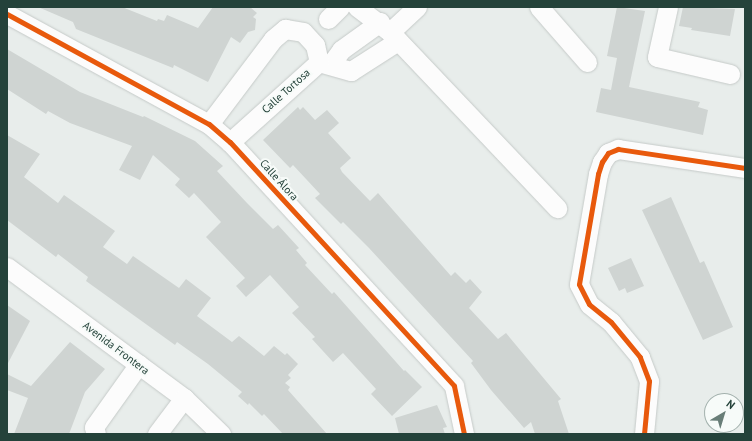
<!DOCTYPE html>
<meta charset="utf-8">
<style>
body{margin:0}
#map{position:relative;width:752px;height:441px;overflow:hidden;background:#e8edeb;font-family:"PT Sans",sans-serif}
div>[style]{position:absolute}
.building>*{inset:0;background:#cfd4d2}
.roads{filter:drop-shadow(0 0 1px #c5cac8) drop-shadow(0 0 1px #c5cac8)}
.minor>*{height:19px;margin:-9.5px;padding:0 9.5px;transform-origin:9.5px;border-radius:9.5px;background:#fcfcfc}
.cycleway>*{height:5px;margin:-2.5px;padding:0 2.5px;transform-origin:2.5px;border-radius:2.5px;background:#e8590c}
span{translate:-50% -50%;white-space:nowrap;text-align:center;line-height:1.15;-webkit-text-stroke:4px #f7fbf9;paint-order:stroke}
.street-label{font-size:11px;color:#24423a}
.frame{position:absolute;inset:0;border:8px solid #24423a;pointer-events:none}
.north{position:absolute;left:704px;top:393px;width:40px;height:40px;box-sizing:border-box;background:#f7fbf9;border:1px solid #a3b1ad;border-radius:50%;rotate:38deg;font-size:11px;font-weight:700;line-height:16px;text-align:center;color:#24423a}
.north::after{content:'';display:block;margin:auto;width:14px;height:18px;background:#697e78;clip-path:polygon(50% 0,100% 100%,50% 72%,0 100%)}
</style>
<div id="map">
<div class="building">
<div style="clip-path:polygon(38px 7px,122px 7px,157px 21px,158px 19px,164px 21px,167px 15px,198px 28px,213px 7px,250px 7px,257px 13px,253px 17px,256px 19px,255px 30px,248px 32px,240px 43px,231px 37px,208px 82px,174px 65px,173px 68px,76px 29px,73px 22px)"></div>
<div style="clip-path:polygon(617px 7px,645px 11px,629px 87px,700px 102px,698px 107px,708px 110px,703px 135px,596px 112px,601px 88px,611px 90px,617px 58px,607px 56px)"></div>
<div style="clip-path:polygon(683px 7px,735px 9px,730px 36px,691px 30px,692px 28px,679px 26px)"></div>
<div style="clip-path:polygon(7px 49px,80px 92px,143px 117px,144px 116px,195px 141px,223px 166px,217px 171px,247px 203px,273px 229px,278px 225px,299px 248px,296px 250px,307px 263px,305px 265px,332px 294px,334px 292px,404px 371px,405px 370px,422px 387px,392px 416px,371px 394px,376px 389px,343px 353px,333px 362px,312px 339px,315px 337px,292px 313px,299px 307px,270px 275px,246px 297px,236px 286px,245px 278px,206px 237px,221px 222px,194px 193px,189px 198px,175px 185px,180px 179px,153px 155px,140px 180px,119px 170px,132px 146px,70px 123px,48px 111px,46px 114px,7px 89px)"></div>
<div style="clip-path:polygon(298px 107px,300px 110px,303px 107px,315px 120px,327px 110px,339px 123px,328px 133px,351px 158px,340px 168px,342px 172px,370px 201px,378px 193px,451px 276px,455px 272px,466px 283px,470px 279px,482px 292px,469px 308px,498px 339px,506px 333px,561px 399px,558px 401px,569px 434px,535px 434px,531px 422px,524px 428px,491px 390px,471px 363px,473px 361px,369px 248px,343px 222px,341px 224px,315px 198px,320px 194px,293px 165px,290px 168px,263px 140px)"></div>
<div style="clip-path:polygon(7px 135px,40px 154px,24px 177px,58px 203px,64px 195px,115px 231px,103px 247px,127px 264px,133px 256px,179px 288px,186px 279px,211px 298px,197px 316px,232px 342px,239px 336px,264px 356px,274px 346px,285px 355px,287px 353px,298px 364px,288px 375px,291px 378px,285px 383px,290px 387px,288px 390px,327px 434px,283px 434px,264px 414px,262px 416px,249px 403px,248px 405px,238px 396px,242px 392px,208px 364px,177px 342px,175px 345px,86px 281px,88px 277px,58px 254px,56px 257px,7px 220px)"></div>
<div style="clip-path:polygon(671px 197px,700px 263px,704px 261px,733px 327px,703px 340px,642px 210px)"></div>
<div style="clip-path:polygon(631px 258px,644px 286px,627px 293px,625px 288px,619px 291px,608px 268px)"></div>
<div style="clip-path:polygon(7px 305px,30px 321px,7px 365px)"></div>
<div style="clip-path:polygon(70px 342px,105px 369px,85px 392px,69px 434px,14px 434px,28px 398px,7px 390px,7px 374px,31px 386px)"></div>
<div style="clip-path:polygon(437px 405px,447px 427px,443px 428px,445px 434px,399px 434px,395px 418px)"></div>
</div>
<div class="roads">
<div class="minor">
<div style="left:357px;top:7px;width:41px;rotate:37.1deg"></div>
<div style="left:390px;top:32px;width:243px;rotate:46.5deg"></div>
<div style="left:539px;top:7px;width:73px;rotate:48.9deg"></div>
<div style="left:668px;top:7px;width:51px;rotate:102.4deg"></div>
<div style="left:657px;top:57px;width:75px;rotate:13.1deg"></div>
<div style="left:7px;top:14px;width:230px;rotate:28.6deg"></div>
<div style="left:209px;top:124px;width:28px;rotate:41deg"></div>
<div style="left:230px;top:142px;width:331px;rotate:47.4deg"></div>
<div style="left:454px;top:386px;width:49px;rotate:78.2deg"></div>
<div style="left:328px;top:19px;width:17px;rotate:-45deg"></div>
<div style="left:390px;top:32px;width:37px;rotate:-43deg"></div>
<div style="left:319px;top:62px;width:33px;rotate:16deg"></div>
<div style="left:351px;top:71px;width:56px;rotate:-32.6deg"></div>
<div style="left:331px;top:64px;width:17px;rotate:-54deg"></div>
<div style="left:341px;top:50px;width:48px;rotate:-35.7deg"></div>
<div style="left:209px;top:124px;width:106px;rotate:-53deg"></div>
<div style="left:273px;top:39px;width:16px;rotate:-40deg"></div>
<div style="left:285px;top:29px;width:18px;rotate:9deg"></div>
<div style="left:303px;top:32px;width:18px;rotate:47deg"></div>
<div style="left:315px;top:45px;width:17px;rotate:77deg"></div>
<div style="left:319px;top:62px;width:120px;rotate:138deg"></div>
<div style="left:7px;top:267px;width:220px;rotate:36.5deg"></div>
<div style="left:184px;top:398px;width:52px;rotate:44.2deg"></div>
<div style="left:96px;top:434px;width:7px;rotate:-106deg"></div>
<div style="left:94px;top:427px;width:77px;rotate:-54.5deg"></div>
<div style="left:157px;top:434px;width:45px;rotate:-53.1deg"></div>
<div style="left:644px;top:434px;width:53px;rotate:-84.6deg"></div>
<div style="left:649px;top:381px;width:26px;rotate:-111deg"></div>
<div style="left:640px;top:357px;width:45px;rotate:-129.6deg"></div>
<div style="left:611px;top:322px;width:28px;rotate:-141deg"></div>
<div style="left:589px;top:304px;width:22px;rotate:-117deg"></div>
<div style="left:579px;top:284px;width:112px;rotate:-80.2deg"></div>
<div style="left:598px;top:174px;width:13px;rotate:-72deg"></div>
<div style="left:602px;top:162px;width:11px;rotate:-56deg"></div>
<div style="left:608px;top:153px;width:11px;rotate:-22deg"></div>
<div style="left:618px;top:149px;width:128px;rotate:8.5deg"></div>
</div>
</div>
<div class="cycleway">
<div style="left:7px;top:14px;width:230px;rotate:28.6deg"></div>
<div style="left:209px;top:124px;width:28px;rotate:41deg"></div>
<div style="left:230px;top:142px;width:331px;rotate:47.4deg"></div>
<div style="left:454px;top:386px;width:49px;rotate:78.2deg"></div>
<div style="left:644px;top:434px;width:53px;rotate:-84.6deg"></div>
<div style="left:649px;top:381px;width:26px;rotate:-111deg"></div>
<div style="left:640px;top:357px;width:45px;rotate:-129.6deg"></div>
<div style="left:611px;top:322px;width:28px;rotate:-141deg"></div>
<div style="left:589px;top:304px;width:22px;rotate:-117deg"></div>
<div style="left:579px;top:284px;width:112px;rotate:-80.2deg"></div>
<div style="left:598px;top:174px;width:13px;rotate:-72deg"></div>
<div style="left:602px;top:162px;width:11px;rotate:-56deg"></div>
<div style="left:608px;top:153px;width:11px;rotate:-22deg"></div>
<div style="left:618px;top:149px;width:128px;rotate:8.5deg"></div>
</div>
<div class="street-label">
<span style="left:286px;top:91px;rotate:-42deg">Calle Tortosa</span>
<span style="left:279px;top:180px;rotate:48deg">Calle Álora</span>
<span style="left:116px;top:348px;rotate:37deg">Avenida Frontera</span>
</div>
<div class="frame"></div>
<div class="north">N</div>
</div>
